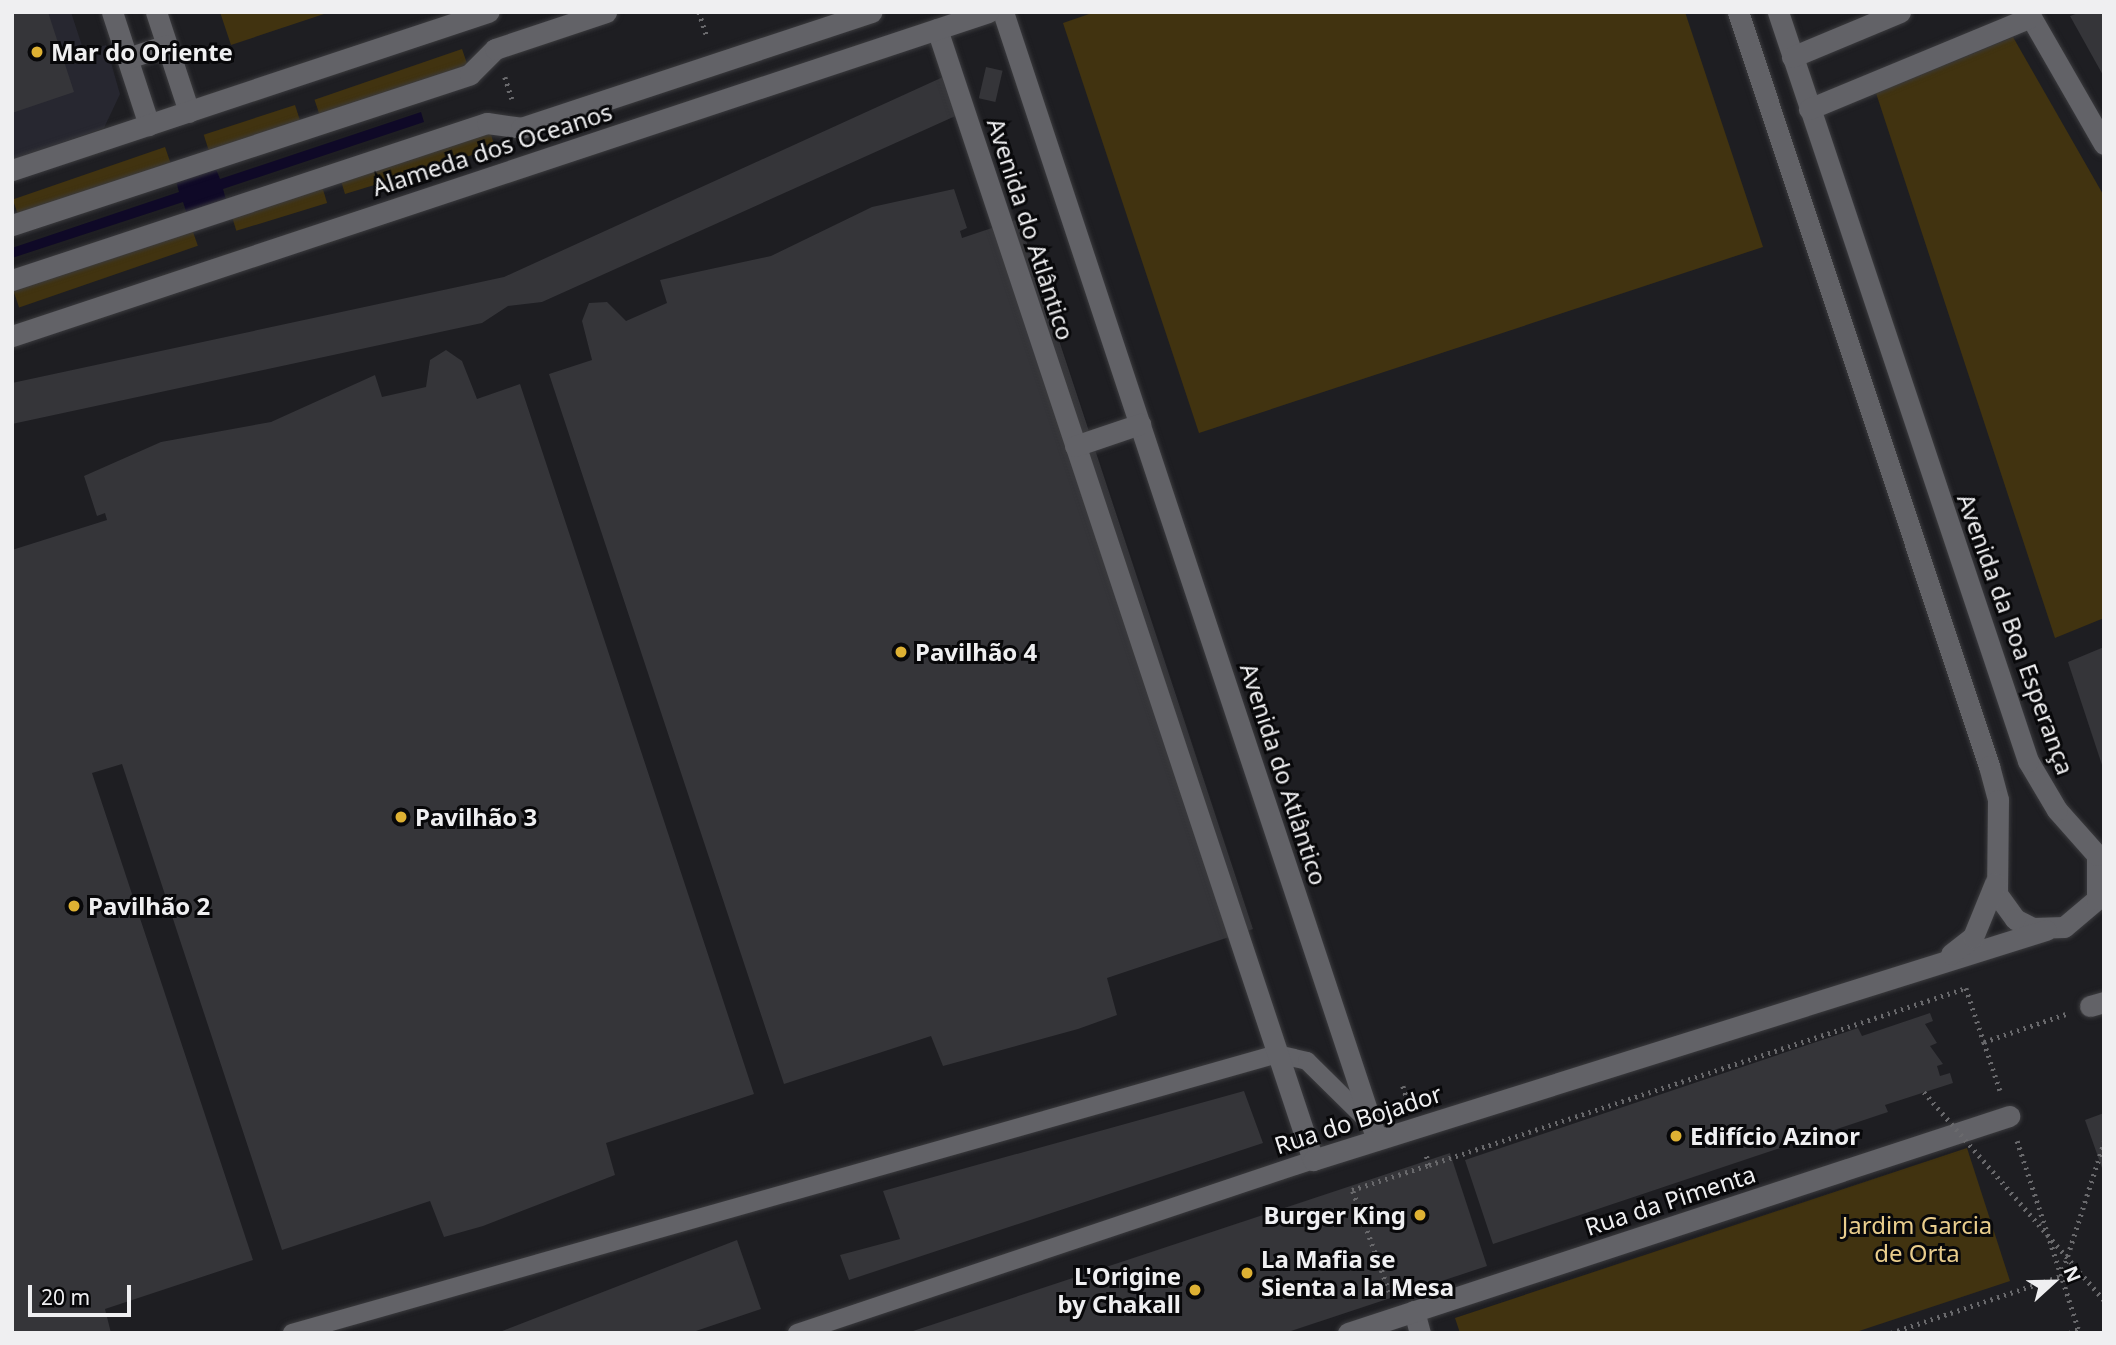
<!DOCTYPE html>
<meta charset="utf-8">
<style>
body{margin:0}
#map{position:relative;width:2116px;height:1345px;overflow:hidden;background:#1e1e22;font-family:"Noto Sans",sans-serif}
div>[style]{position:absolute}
.built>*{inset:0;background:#272730}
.green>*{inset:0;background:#413310;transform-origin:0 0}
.water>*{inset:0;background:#0f0927}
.building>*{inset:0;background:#353539;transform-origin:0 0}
.path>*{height:4.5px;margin-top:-2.25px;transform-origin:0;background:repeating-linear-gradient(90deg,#69696c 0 2px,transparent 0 7px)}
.roads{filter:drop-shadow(0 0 2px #3b3b3e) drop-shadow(0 0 2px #3b3b3e)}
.lane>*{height:18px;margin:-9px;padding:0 9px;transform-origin:9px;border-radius:9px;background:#626267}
.street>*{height:21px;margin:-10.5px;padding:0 10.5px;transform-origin:10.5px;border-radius:10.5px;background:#626267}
.path-bridge>*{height:4.5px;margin-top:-2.25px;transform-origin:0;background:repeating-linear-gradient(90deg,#69696c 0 2px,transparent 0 7px)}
.dots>*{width:19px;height:19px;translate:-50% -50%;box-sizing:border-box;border:4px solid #08080a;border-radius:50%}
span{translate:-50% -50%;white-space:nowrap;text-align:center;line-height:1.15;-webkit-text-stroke:6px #08080a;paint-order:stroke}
.poi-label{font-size:24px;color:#efeff1;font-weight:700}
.left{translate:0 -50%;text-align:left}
.right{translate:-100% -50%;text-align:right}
.street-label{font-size:24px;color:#efeff1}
.park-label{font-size:24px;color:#e9cd8c}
.frame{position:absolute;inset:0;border:14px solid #efeff1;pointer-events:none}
.north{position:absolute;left:2018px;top:1247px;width:70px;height:70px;-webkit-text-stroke:5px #08080a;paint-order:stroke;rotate:68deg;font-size:19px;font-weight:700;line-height:28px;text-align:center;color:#efeff1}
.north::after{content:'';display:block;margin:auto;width:24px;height:32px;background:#efeff1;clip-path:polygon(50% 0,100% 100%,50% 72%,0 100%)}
.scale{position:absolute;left:28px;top:1285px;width:103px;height:32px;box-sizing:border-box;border:4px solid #efeff1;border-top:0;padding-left:9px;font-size:21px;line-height:24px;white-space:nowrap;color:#efeff1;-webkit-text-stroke:5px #08080a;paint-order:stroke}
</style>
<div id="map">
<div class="built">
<div style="clip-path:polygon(12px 12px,71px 12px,84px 52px,106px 45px,120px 94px,104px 128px,12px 160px)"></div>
</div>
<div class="green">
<div style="clip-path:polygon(220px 12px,330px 12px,231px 45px)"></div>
<div style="clip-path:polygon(1095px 12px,1685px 12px,1763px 247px,1199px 433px,1063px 23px)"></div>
<div style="clip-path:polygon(2013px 37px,2104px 196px,2104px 618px,2055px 638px,1876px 93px)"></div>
<div style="left:462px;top:49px;width:21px;height:156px;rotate:71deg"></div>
<div style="left:295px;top:105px;width:20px;height:96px;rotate:72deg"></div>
<div style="left:489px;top:128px;width:21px;height:157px;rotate:73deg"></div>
<div style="left:165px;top:147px;width:21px;height:161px;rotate:71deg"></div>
<div style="left:321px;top:183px;width:21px;height:95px;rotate:73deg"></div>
<div style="left:191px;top:226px;width:21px;height:189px;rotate:71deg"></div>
<div style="clip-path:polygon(1967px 1148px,2010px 1281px,1853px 1333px,1460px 1333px,1455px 1318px)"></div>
</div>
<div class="water">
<div style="clip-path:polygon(421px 112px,424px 122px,223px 189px,227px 203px,188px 217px,183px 202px,12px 258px,12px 248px,179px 192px,175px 177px,214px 164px,220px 179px)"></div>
</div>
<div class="building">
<div style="clip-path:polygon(12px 12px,48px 12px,74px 92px,12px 113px)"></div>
<div style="clip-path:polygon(2081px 12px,2104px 12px,2104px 77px,2070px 16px)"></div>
<div style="left:986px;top:67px;width:17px;height:32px;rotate:13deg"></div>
<div style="clip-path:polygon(954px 72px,971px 109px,542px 302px,508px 306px,482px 323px,12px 424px,12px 383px,504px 277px)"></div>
<div style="clip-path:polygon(954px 189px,967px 228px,960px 231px,962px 238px,1019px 219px,1253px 929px,1107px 978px,1117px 1015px,1078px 1029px,943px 1066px,931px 1036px,784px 1084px,549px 374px,592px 360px,582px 321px,589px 303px,607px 302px,626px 321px,667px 303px,660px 280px,771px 256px,872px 207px)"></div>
<div style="clip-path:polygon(446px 350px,462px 361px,477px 399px,520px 384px,754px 1094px,606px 1143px,615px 1175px,483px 1226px,444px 1237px,430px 1201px,282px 1250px,122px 764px,92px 773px,253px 1260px,105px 1309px,111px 1333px,12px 1333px,12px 550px,107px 520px,105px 513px,97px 516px,84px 476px,161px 442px,271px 422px,375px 375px,382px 397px,426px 387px,430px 360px)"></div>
<div style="clip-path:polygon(2104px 647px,2104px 768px,2103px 768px,2068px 662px)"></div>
<div style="clip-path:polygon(1930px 1013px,1933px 1021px,1925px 1024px,1937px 1043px,1930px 1046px,1943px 1064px,1937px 1066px,1940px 1076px,1950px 1073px,1953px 1083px,1885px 1105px,1888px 1112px,1493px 1244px,1465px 1160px,1858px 1028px,1862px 1036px)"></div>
<div style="clip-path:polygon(1244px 1091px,1263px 1143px,849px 1280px,840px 1255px,900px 1239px,883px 1191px)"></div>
<div style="clip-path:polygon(2104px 1113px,2104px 1167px,2102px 1168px,2085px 1120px)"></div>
<div style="clip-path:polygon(1450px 1153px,1487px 1266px,1285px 1333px,907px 1333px)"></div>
<div style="clip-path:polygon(737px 1240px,761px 1309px,690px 1333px,497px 1333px)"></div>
</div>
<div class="path">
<div style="left:699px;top:12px;width:26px;rotate:72deg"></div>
<div style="left:505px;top:77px;width:23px;rotate:72deg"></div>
<div style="left:1984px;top:1042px;width:51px;rotate:71.6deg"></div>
<div style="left:1403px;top:1086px;width:16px;rotate:72deg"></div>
<div style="left:1429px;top:1165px;width:565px;rotate:-18.24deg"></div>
<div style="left:1966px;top:988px;width:57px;rotate:71.6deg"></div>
<div style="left:1984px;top:1042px;width:87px;rotate:-18.9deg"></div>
<div style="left:1389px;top:1292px;width:109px;rotate:-109.9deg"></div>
<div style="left:1352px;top:1190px;width:81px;rotate:-18deg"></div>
<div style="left:1429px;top:1165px;width:13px;rotate:-108deg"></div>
<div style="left:1891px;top:1333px;width:179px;rotate:-18.5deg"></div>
<div style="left:2061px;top:1276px;width:142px;rotate:-108.1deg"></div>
<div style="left:2069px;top:1333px;width:10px;rotate:-24deg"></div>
<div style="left:2078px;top:1329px;width:56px;rotate:-107.8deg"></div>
<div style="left:2061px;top:1276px;width:141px;rotate:-72.2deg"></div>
</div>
<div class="roads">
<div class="lane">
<div style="left:292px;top:1333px;width:1024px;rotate:-15.81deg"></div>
<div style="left:1277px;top:1054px;width:31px;rotate:13deg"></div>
<div style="left:1307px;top:1061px;width:93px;rotate:44.6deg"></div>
<div style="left:797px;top:1333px;width:544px;rotate:-18.53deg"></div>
</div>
<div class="street">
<div style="left:112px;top:12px;width:119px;rotate:71.9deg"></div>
<div style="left:156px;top:12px;width:105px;rotate:71.7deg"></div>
<div style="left:1003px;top:12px;width:1188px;rotate:71.66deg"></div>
<div style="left:1738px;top:12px;width:795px;rotate:71.59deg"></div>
<div style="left:1989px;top:766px;width:35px;rotate:75deg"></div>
<div style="left:1998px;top:800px;width:94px;rotate:90.6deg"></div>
<div style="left:1997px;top:894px;width:31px;rotate:54deg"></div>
<div style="left:2015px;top:919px;width:20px;rotate:27deg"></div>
<div style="left:2033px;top:928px;width:31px;rotate:-2deg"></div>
<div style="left:2064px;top:927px;width:43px;rotate:-40.3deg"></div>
<div style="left:2097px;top:899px;width:44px;rotate:-90deg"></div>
<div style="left:2097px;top:855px;width:60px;rotate:-131.6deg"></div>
<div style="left:2057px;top:810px;width:57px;rotate:-120.6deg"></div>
<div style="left:2028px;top:761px;width:790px;rotate:-108.46deg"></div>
<div style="left:2028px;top:12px;width:152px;rotate:60.1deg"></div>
<div style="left:937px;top:29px;width:1192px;rotate:71.61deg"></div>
<div style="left:1313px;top:1160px;width:768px;rotate:-17.42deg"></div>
<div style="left:1792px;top:57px;width:117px;rotate:-22.6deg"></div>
<div style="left:128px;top:58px;width:41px;rotate:-18.4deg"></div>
<div style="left:1809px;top:109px;width:240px;rotate:-22.5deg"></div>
<div style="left:12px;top:170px;width:502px;rotate:-18.36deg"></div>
<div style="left:12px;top:225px;width:482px;rotate:-18.2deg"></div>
<div style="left:470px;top:74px;width:35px;rotate:-45deg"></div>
<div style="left:495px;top:49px;width:117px;rotate:-18.4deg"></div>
<div style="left:12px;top:280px;width:500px;rotate:-18.29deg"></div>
<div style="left:487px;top:123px;width:34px;rotate:8deg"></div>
<div style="left:521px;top:128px;width:369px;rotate:-18.3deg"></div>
<div style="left:12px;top:336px;width:1028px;rotate:-18.36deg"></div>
<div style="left:1075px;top:446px;width:69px;rotate:-18.7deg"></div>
<div style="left:1951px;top:954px;width:28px;rotate:-38deg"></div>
<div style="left:1973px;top:937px;width:58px;rotate:-67.8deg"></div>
<div style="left:2090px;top:1006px;width:15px;rotate:-16deg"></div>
<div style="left:1414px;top:1311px;width:23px;rotate:75deg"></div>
<div style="left:1348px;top:1333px;width:696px;rotate:-18.17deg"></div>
</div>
</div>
<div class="path-bridge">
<div style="left:1924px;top:1092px;width:275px;rotate:49.1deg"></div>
</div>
<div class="dots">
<div style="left:37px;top:52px;background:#deb133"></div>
<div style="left:901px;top:652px;background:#deb133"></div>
<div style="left:401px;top:817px;background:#deb133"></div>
<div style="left:74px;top:906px;background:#deb133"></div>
<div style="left:1676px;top:1136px;background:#deb133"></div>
<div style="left:1420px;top:1215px;background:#deb133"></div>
<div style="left:1247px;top:1273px;background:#deb133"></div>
<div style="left:1195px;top:1290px;background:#deb133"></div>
</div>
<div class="poi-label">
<span class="left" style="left:51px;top:52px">Mar do Oriente</span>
<span class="left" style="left:915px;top:652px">Pavilhão 4</span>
<span class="left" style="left:415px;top:817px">Pavilhão 3</span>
<span class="left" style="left:88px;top:906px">Pavilhão 2</span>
<span class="left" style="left:1690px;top:1136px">Edifício Azinor</span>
<span class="right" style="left:1406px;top:1215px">Burger King</span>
<span class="left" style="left:1261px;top:1273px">La Mafia se<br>Sienta a la Mesa</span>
<span class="right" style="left:1181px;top:1290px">L'Origine<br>by Chakall</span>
</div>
<div class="street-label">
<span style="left:492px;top:149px;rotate:-18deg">Alameda dos Oceanos</span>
<span style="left:1031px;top:229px;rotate:72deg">Avenida do Atlântico</span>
<span style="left:2016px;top:634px;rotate:70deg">Avenida da Boa Esperança</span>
<span style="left:1284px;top:774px;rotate:72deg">Avenida do Atlântico</span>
<span style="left:1358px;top:1119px;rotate:-18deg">Rua do Bojador</span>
<span style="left:1670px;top:1200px;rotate:-18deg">Rua da Pimenta</span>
</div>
<div class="park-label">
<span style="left:1917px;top:1239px">Jardim Garcia<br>de Orta</span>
</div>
<div class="frame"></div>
<div class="north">N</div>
<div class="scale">20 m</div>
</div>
